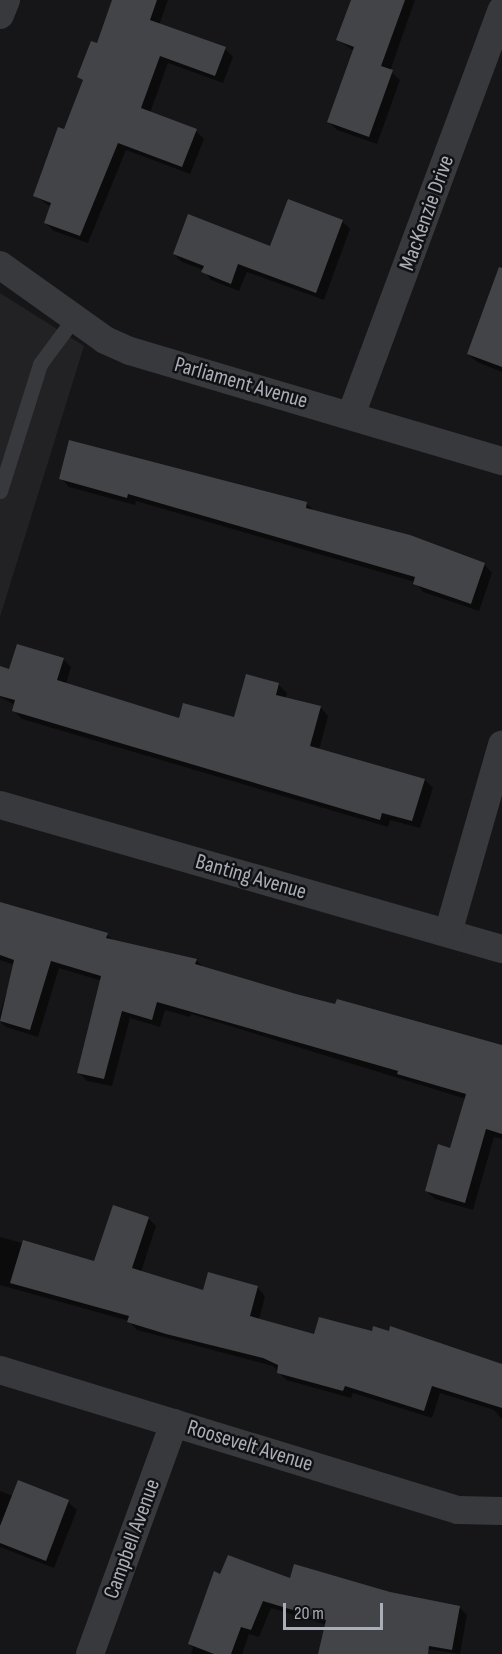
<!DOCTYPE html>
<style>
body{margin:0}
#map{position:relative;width:502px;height:1654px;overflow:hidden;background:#161618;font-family:"Sofia Sans Condensed",sans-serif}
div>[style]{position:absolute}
.built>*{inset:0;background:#222225}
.shadow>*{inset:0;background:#0007}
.building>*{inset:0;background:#434448}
.service>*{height:15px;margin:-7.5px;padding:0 7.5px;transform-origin:7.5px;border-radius:7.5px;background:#37393d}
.minor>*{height:28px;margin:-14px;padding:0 14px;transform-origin:14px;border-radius:14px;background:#37393d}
span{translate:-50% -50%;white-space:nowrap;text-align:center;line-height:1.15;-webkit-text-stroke:5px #111113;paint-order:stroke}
.street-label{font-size:22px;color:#a9aeb8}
.scale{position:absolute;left:283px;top:1603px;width:100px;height:27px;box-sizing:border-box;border:3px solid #a9aeb8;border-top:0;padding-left:8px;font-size:18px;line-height:21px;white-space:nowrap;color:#a9aeb8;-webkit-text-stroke:4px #111113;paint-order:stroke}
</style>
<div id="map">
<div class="built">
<div style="clip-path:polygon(0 293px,84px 346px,0 617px)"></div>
</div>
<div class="shadow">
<div style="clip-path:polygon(115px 0,168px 0,159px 25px,225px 49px,233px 57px,223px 83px,168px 63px,150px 113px,196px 131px,204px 139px,190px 174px,126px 150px,88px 243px,54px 231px,46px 223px,51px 207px,35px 196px,84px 82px,79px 77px,97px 45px)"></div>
<div style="clip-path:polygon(352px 0,415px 0,390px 71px,400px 80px,377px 144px,337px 130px,329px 122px,354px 51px,338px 40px)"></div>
<div style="clip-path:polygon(342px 221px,350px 229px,324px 300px,247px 272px,239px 291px,211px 280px,204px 270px,182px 262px,174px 254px,271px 248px)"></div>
<div style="clip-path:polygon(502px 300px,502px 372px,477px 362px,468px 354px)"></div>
<div style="clip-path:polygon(61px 478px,307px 504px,314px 511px,484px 564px,492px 573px,479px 611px,423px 592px,415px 582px,136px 501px,135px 505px,69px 487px)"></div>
<div style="clip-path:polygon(63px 659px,71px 667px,66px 684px,181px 720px,235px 719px,247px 676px,279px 685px,287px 693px,285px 699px,320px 707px,328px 716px,319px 750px,425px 780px,433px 788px,420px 828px,390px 820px,388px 827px,22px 719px,14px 711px,15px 705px,0 697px,0 682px,10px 671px)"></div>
<div style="clip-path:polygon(0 903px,107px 935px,114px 941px,196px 960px,204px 968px,295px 995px,502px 1045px,502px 1139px,494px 1137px,473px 1210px,435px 1199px,426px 1191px,451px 1149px,466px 1099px,191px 1014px,190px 1017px,165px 1010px,160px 1027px,130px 1018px,112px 1086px,87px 1081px,79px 1073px,102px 981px,59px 968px,38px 1037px,6px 1027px,0 1021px,0 1013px,15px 965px,0 960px)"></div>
<div style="clip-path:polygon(148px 1218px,156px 1226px,141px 1272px,204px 1291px,257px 1287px,265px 1296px,259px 1320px,315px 1335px,502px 1365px,502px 1419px,494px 1410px,440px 1393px,432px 1418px,353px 1393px,351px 1398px,286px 1380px,273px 1366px,137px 1330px,129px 1321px,0 1285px,0 1237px,95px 1263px)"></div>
<div style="clip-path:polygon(19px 1482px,68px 1502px,77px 1510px,54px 1568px,0 1547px,0 1491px,13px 1496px)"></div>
<div style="clip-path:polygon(221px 1576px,291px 1580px,459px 1607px,467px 1615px,460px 1654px,374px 1641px,370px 1654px,319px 1654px,327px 1625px,271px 1608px,259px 1637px,249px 1634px,242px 1654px,191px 1654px,193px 1648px,189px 1644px)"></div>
</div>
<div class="building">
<div style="clip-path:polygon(112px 0,157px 0,150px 20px,226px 47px,215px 76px,160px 56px,141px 108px,197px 129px,182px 167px,118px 143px,80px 236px,44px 223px,51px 203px,33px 196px,58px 127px,64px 129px,83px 80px,77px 77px,91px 41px,97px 43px)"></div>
<div style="clip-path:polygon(351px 0,405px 0,381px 66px,393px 70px,369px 137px,327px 122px,354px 47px,336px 40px)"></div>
<div style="clip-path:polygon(288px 199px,343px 220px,316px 293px,238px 264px,231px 284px,201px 272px,204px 266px,173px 254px,188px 214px,270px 246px)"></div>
<div style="clip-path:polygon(499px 267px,502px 268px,502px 367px,467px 354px)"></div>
<div style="clip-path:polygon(69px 440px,307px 502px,306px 508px,410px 535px,485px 563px,471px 604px,413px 584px,415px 577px,128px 494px,127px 498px,59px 479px)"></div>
<div style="clip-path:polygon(17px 644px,64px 658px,57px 680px,179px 718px,183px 703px,234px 717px,246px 674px,279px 683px,276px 695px,321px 706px,310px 746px,425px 779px,412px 821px,382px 813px,380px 820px,12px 711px,15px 700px,0 696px,0 666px,9px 669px)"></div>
<div style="clip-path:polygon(0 902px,108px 933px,106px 938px,197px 959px,195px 964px,296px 994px,335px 1004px,337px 999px,502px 1045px,502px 1134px,486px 1129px,465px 1203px,425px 1191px,438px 1144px,450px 1148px,466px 1094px,397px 1074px,398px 1071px,157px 1002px,152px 1020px,122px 1011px,104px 1079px,77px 1073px,101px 976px,51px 961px,30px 1030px,0 1021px,14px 960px,0 955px)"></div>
<div style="clip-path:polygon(113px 1205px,149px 1217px,132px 1268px,203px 1290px,208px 1272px,258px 1286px,250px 1316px,314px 1334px,319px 1317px,372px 1331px,373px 1326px,389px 1331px,390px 1326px,502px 1364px,502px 1408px,432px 1386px,424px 1411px,345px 1386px,343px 1391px,277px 1373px,278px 1365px,263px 1358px,166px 1334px,127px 1322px,129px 1316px,10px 1283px,23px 1240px,94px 1261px)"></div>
<div style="clip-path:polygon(18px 1480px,69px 1500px,46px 1561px,0 1543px,0 1526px)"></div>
<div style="clip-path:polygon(228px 1555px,290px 1578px,294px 1564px,390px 1592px,460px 1606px,452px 1650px,429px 1646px,428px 1654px,318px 1654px,326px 1620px,263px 1601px,251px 1630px,241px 1627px,231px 1654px,214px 1654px,188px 1644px,214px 1571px,220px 1574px)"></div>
</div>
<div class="service">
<div style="left:0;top:491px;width:133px;rotate:-72.5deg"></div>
<div style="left:40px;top:364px;width:57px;rotate:-53.5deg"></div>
</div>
<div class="minor">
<div style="left:0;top:15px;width:16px;rotate:-68deg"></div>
<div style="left:0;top:265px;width:129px;rotate:35.5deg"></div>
<div style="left:105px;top:340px;width:27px;rotate:24deg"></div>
<div style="left:130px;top:351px;width:388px;rotate:16.5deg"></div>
<div style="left:351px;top:415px;width:432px;rotate:-69.6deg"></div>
<div style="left:0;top:805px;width:522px;rotate:16.01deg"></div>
<div style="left:448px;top:933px;width:196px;rotate:-74deg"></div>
<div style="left:0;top:1370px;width:479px;rotate:17deg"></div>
<div style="left:458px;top:1510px;width:44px;rotate:1.3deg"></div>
<div style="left:90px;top:1654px;width:246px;rotate:-70deg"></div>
</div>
<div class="street-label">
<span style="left:427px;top:213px;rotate:-70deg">MacKenzie Drive</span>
<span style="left:241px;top:383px;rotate:16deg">Parliament Avenue</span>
<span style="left:251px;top:877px;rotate:16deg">Banting Avenue</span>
<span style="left:250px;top:1446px;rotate:17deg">Roosevelt Avenue</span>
<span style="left:132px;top:1539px;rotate:-70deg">Campbell Avenue</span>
</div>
<div class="scale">20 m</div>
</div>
